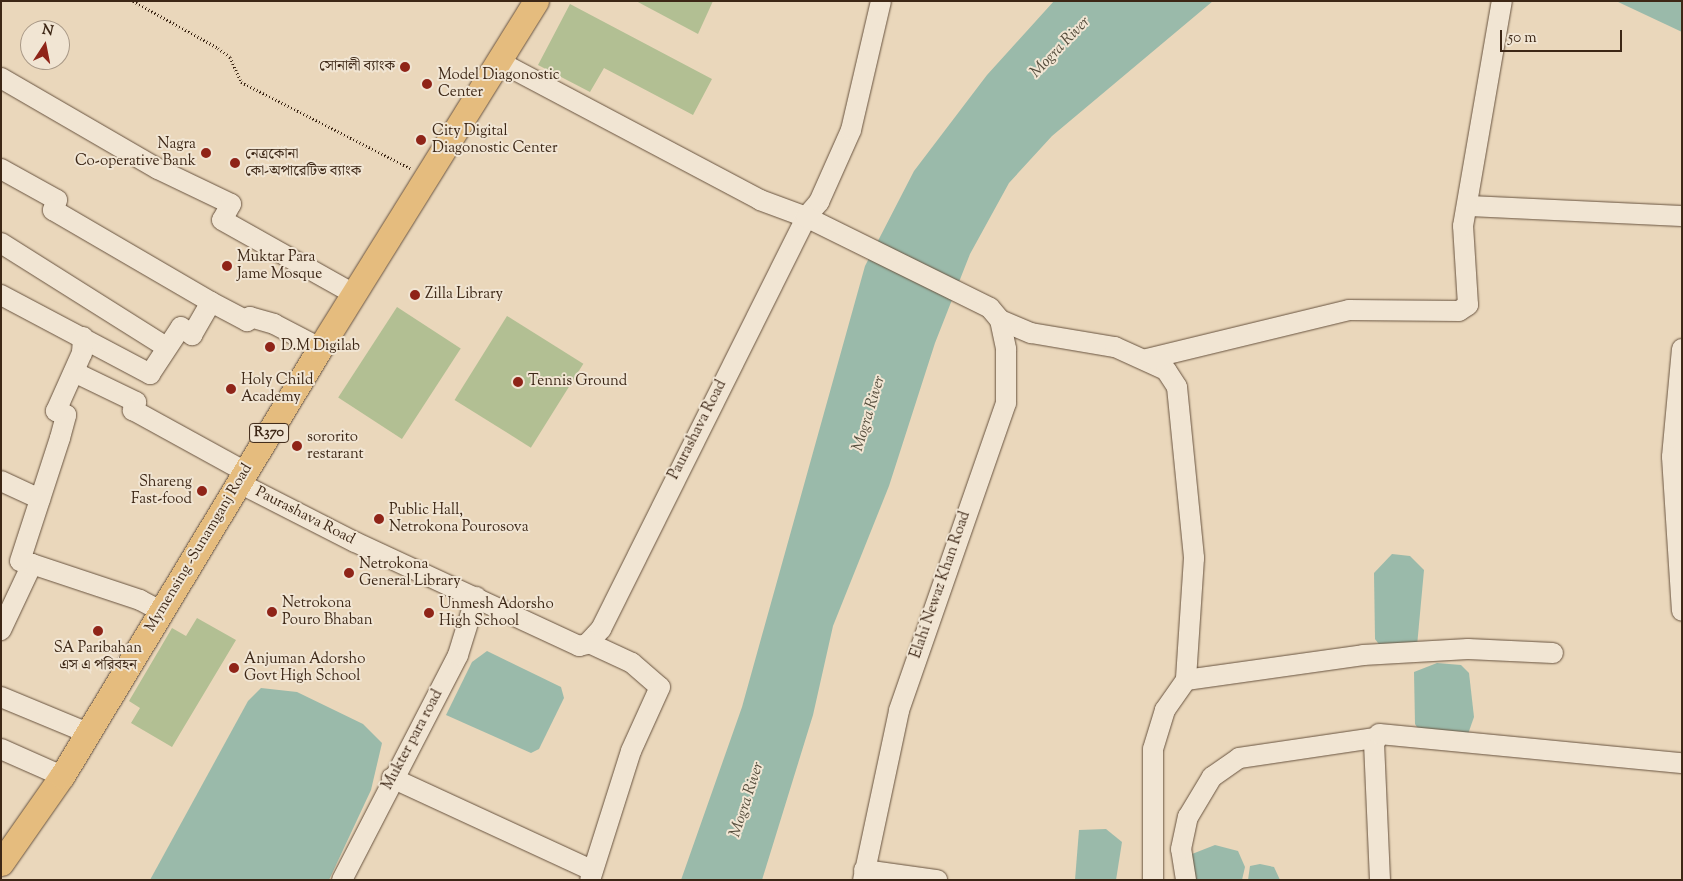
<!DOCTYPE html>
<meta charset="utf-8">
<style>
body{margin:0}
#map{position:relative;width:1683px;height:881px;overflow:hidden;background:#ead7bb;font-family:"Sorts Mill Goudy","Noto Serif Bengali",serif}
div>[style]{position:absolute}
.green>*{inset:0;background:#b2bf93;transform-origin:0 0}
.water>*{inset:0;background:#9abaaa}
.path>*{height:3px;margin-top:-1.5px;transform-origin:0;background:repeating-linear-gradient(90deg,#3d2716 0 1px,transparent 0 3.5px)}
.roads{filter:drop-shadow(0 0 1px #68533f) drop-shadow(0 0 1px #68533f)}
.minor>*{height:20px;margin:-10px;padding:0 10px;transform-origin:10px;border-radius:10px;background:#f1e5d3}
.major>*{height:25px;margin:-12.5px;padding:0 12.5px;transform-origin:12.5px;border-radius:12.5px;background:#e5bc7e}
.dots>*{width:14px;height:14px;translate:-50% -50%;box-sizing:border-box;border:2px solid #f1e5d3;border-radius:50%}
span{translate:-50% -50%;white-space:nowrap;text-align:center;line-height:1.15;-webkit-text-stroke:4px #f1e5d3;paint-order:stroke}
.shield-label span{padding:1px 4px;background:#f1e5d3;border:1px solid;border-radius:4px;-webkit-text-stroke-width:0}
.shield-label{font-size:14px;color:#3d2716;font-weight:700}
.poi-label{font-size:15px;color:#3d2716}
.right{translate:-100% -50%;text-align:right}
.left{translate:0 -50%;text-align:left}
.street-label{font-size:15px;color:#3d2716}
.water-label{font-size:16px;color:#544c3b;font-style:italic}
.frame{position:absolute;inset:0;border:2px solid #3d2716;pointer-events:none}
.north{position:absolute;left:20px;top:20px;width:50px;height:50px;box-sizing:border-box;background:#f1e5d3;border:1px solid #a99987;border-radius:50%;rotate:11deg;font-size:14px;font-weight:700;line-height:20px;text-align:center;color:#3d2716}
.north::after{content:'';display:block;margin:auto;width:18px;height:22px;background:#8f2418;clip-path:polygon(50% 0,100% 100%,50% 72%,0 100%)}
.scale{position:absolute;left:1500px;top:30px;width:122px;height:22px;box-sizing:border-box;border:2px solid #3d2716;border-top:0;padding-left:6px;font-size:15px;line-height:18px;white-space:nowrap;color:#3d2716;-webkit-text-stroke:4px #f1e5d3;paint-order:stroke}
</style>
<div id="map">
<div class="green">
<div style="clip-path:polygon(636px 1px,713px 1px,698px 34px)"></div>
<div style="clip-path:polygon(570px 4px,712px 79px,693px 115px,604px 68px,590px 92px,538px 65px)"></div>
<div style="left:397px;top:307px;width:76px;height:108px;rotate:33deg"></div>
<div style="left:507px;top:316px;width:90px;height:99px;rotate:32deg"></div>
<div style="clip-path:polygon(197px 618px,236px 640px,172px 747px,131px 723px,140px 708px,129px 701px,172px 628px,186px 636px)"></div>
</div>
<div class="water">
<div style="clip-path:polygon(1054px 1px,1213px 1px,1052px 136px,1009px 183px,970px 254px,935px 343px,889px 486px,833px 626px,813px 715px,762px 880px,681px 880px,742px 707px,865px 266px,914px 171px,987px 75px)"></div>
<div style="clip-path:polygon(1616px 1px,1682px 1px,1682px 32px)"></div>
<div style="clip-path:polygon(1392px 554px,1410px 556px,1424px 570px,1417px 646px,1381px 647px,1375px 639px,1374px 573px)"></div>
<div style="clip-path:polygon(487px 651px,561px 687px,564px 698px,539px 749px,531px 753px,446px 715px,472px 662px)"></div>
<div style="clip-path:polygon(1437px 663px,1461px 665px,1469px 673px,1474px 717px,1468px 734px,1419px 730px,1415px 724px,1414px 672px)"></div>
<div style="clip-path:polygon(261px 688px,297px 692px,363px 724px,382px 743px,371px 790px,329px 880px,150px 880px,248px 701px)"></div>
<div style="clip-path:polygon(1106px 829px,1122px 842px,1116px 880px,1075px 880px,1079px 830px)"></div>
<div style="clip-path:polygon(1215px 845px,1238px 851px,1245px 867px,1242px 880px,1192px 880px,1192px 854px)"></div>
<div style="clip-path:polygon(1260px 864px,1274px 867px,1280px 880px,1248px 880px,1250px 866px)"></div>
</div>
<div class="path">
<div style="left:133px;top:1px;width:97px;rotate:28.9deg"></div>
<div style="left:218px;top:48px;width:15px;rotate:37deg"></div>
<div style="left:230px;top:57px;width:27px;rotate:66deg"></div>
<div style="left:241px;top:82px;width:190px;rotate:27deg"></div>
</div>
<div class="roads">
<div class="minor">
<div style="left:498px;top:61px;width:297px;rotate:27.9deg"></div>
<div style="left:760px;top:200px;width:49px;rotate:20.3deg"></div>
<div style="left:806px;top:217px;width:20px;rotate:-49deg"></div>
<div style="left:819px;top:202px;width:79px;rotate:-66deg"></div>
<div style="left:851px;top:130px;width:132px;rotate:-76.9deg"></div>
<div style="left:1px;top:78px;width:181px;rotate:30.1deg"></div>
<div style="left:158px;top:169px;width:81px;rotate:25.6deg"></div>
<div style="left:231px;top:204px;width:18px;rotate:119deg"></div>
<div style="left:222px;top:220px;width:151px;rotate:29.3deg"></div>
<div style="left:1px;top:169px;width:64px;rotate:29deg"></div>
<div style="left:57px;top:200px;width:11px;rotate:112deg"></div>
<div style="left:53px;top:210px;width:183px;rotate:30.2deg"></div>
<div style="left:1469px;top:206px;width:213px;rotate:2.7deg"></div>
<div style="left:1px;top:243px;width:195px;rotate:32.2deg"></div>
<div style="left:1px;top:295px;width:169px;rotate:27.9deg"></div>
<div style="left:150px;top:374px;width:56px;rotate:-56.6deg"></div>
<div style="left:181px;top:327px;width:14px;rotate:36deg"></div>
<div style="left:192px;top:335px;width:38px;rotate:-60deg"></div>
<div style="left:211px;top:302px;width:41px;rotate:27.8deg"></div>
<div style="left:247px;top:321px;width:5px;rotate:-53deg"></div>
<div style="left:250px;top:317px;width:25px;rotate:16deg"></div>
<div style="left:274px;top:324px;width:52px;rotate:27.6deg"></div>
<div style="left:1000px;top:320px;width:34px;rotate:23deg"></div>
<div style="left:1031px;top:333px;width:85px;rotate:9.5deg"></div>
<div style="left:1115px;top:347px;width:56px;rotate:24.3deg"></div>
<div style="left:1166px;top:370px;width:20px;rotate:57deg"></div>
<div style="left:1177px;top:387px;width:172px;rotate:84.3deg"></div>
<div style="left:1194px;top:558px;width:122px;rotate:93.8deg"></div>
<div style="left:1186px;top:680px;width:37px;rotate:125deg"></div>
<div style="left:1165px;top:710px;width:41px;rotate:107.1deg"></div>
<div style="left:1153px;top:749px;width:131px;rotate:90deg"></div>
<div style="left:1682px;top:349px;width:108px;rotate:95.3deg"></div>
<div style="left:1672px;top:457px;width:154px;rotate:86.3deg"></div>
<div style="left:1147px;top:359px;width:208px;rotate:-13.6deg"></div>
<div style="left:1349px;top:310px;width:110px;rotate:0.5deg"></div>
<div style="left:1459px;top:311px;width:11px;rotate:-34deg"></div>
<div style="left:1468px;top:305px;width:79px;rotate:-93.6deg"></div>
<div style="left:1463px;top:226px;width:228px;rotate:-80.2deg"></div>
<div style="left:74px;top:372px;width:69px;rotate:25.8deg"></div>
<div style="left:136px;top:402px;width:9px;rotate:111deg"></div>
<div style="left:133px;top:410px;width:129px;rotate:28.8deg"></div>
<div style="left:1px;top:481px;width:43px;rotate:24.8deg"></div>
<div style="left:239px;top:483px;width:130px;rotate:27deg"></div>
<div style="left:355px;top:542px;width:247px;rotate:24.9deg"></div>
<div style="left:579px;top:646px;width:8px;rotate:-14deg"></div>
<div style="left:587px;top:644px;width:21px;rotate:-47deg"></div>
<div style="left:601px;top:629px;width:460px;rotate:-63.5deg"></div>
<div style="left:806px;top:217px;width:205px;rotate:26.3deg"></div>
<div style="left:990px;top:308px;width:16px;rotate:50deg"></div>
<div style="left:1000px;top:320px;width:30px;rotate:78deg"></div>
<div style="left:1006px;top:349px;width:54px;rotate:90deg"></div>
<div style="left:1006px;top:403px;width:326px;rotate:109.2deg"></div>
<div style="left:899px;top:711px;width:173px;rotate:102deg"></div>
<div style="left:32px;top:564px;width:114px;rotate:18.4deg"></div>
<div style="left:140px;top:600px;width:24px;rotate:28deg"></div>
<div style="left:1px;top:630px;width:73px;rotate:-64.8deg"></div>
<div style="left:32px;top:564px;width:12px;rotate:-166deg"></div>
<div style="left:20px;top:561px;width:129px;rotate:-72deg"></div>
<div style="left:60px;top:438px;width:24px;rotate:-75deg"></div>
<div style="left:66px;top:415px;width:11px;rotate:-158deg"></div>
<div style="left:56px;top:411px;width:64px;rotate:-65.9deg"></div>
<div style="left:82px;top:353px;width:16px;rotate:-86deg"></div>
<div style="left:589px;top:643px;width:47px;rotate:24.9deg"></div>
<div style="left:632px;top:663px;width:37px;rotate:41deg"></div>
<div style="left:660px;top:687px;width:70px;rotate:114.4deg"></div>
<div style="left:631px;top:751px;width:135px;rotate:107.6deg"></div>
<div style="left:1186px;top:680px;width:179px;rotate:-8deg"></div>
<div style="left:1363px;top:655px;width:105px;rotate:-3.3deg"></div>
<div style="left:1468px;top:649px;width:85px;rotate:2.7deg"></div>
<div style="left:1px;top:697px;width:94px;rotate:22.5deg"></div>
<div style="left:1px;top:749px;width:67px;rotate:23.9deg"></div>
<div style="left:392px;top:778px;width:221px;rotate:24.8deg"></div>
<div style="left:864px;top:870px;width:74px;rotate:7.8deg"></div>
<div style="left:342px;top:880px;width:253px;rotate:-62.7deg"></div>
<div style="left:458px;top:655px;width:61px;rotate:-72.8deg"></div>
<div style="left:1186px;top:880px;width:31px;rotate:-99deg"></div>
<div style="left:1181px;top:849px;width:33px;rotate:-78deg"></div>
<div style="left:1188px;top:817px;width:47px;rotate:-59deg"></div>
<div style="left:1212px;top:777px;width:33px;rotate:-35deg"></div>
<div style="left:1239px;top:758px;width:136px;rotate:-8.4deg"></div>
<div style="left:1380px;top:880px;width:136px;rotate:-92.5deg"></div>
<div style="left:1374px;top:744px;width:11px;rotate:-63deg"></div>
<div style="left:1379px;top:734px;width:304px;rotate:5.5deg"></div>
</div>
<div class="major">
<div style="left:1px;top:863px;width:106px;rotate:-55deg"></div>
<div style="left:62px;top:776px;width:500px;rotate:-58.9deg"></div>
<div style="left:320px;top:348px;width:409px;rotate:-58.1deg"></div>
</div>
</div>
<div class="dots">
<div style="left:405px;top:67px;background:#8f2418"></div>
<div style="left:427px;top:84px;background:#8f2418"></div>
<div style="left:421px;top:140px;background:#8f2418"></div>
<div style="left:206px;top:153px;background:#8f2418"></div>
<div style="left:235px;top:163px;background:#8f2418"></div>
<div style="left:227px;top:266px;background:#8f2418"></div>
<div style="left:415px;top:295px;background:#8f2418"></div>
<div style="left:270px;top:347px;background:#8f2418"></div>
<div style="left:518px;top:382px;background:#8f2418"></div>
<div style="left:231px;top:389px;background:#8f2418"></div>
<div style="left:297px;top:446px;background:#8f2418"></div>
<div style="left:202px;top:491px;background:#8f2418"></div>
<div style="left:379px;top:519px;background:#8f2418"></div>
<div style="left:349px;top:573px;background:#8f2418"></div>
<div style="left:272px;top:612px;background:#8f2418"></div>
<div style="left:429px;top:613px;background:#8f2418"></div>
<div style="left:98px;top:631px;background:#8f2418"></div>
<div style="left:234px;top:668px;background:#8f2418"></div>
</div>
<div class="shield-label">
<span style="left:269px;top:433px">R370</span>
</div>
<div class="poi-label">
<span class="right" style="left:395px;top:67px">সোনালী ব্যাংক</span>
<span class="left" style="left:438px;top:84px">Model Diagonostic<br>Center</span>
<span class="left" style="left:432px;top:140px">City Digital<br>Diagonostic Center</span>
<span class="right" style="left:196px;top:153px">Nagra<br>Co-operative Bank</span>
<span class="left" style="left:245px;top:163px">নেত্রকোনা<br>কো-অপারেটিভ ব্যাংক</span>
<span class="left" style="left:237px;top:266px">Muktar Para<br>Jame Mosque</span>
<span class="left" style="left:425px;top:295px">Zilla Library</span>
<span class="left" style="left:281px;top:347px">D.M Digilab</span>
<span class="left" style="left:241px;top:389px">Holy Child<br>Academy</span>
<span class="left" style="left:528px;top:382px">Tennis Ground</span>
<span class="left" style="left:307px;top:446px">sororito<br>restarant</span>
<span class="right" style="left:192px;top:491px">Shareng<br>Fast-food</span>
<span class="left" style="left:389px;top:519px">Public Hall,<br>Netrokona Pourosova</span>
<span class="left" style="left:359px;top:573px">Netrokona<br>General Library</span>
<span class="left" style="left:282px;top:612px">Netrokona<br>Pouro Bhaban</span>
<span class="left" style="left:439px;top:613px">Unmesh Adorsho<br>High School</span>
<span style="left:98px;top:657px">SA Paribahan<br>এস এ পরিবহন</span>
<span class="left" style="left:244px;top:668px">Anjuman Adorsho<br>Govt High School</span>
</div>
<div class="street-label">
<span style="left:698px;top:430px;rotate:-63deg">Paurashava Road</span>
<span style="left:305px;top:516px;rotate:27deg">Paurashava Road</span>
<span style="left:199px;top:548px;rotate:-59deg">Mymensing -Sunamganj Road</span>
<span style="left:941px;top:585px;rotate:-71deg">Elahi Newaz Khan Road</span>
<span style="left:413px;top:740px;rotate:-62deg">Mukter para road</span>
</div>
<div class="water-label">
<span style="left:1061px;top:48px;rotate:-46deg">Mogra River</span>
<span style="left:870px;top:414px;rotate:-73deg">Mogra River</span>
<span style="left:748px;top:800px;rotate:-72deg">Mogra River</span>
</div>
<div class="frame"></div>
<div class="north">N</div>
<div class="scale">50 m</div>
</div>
